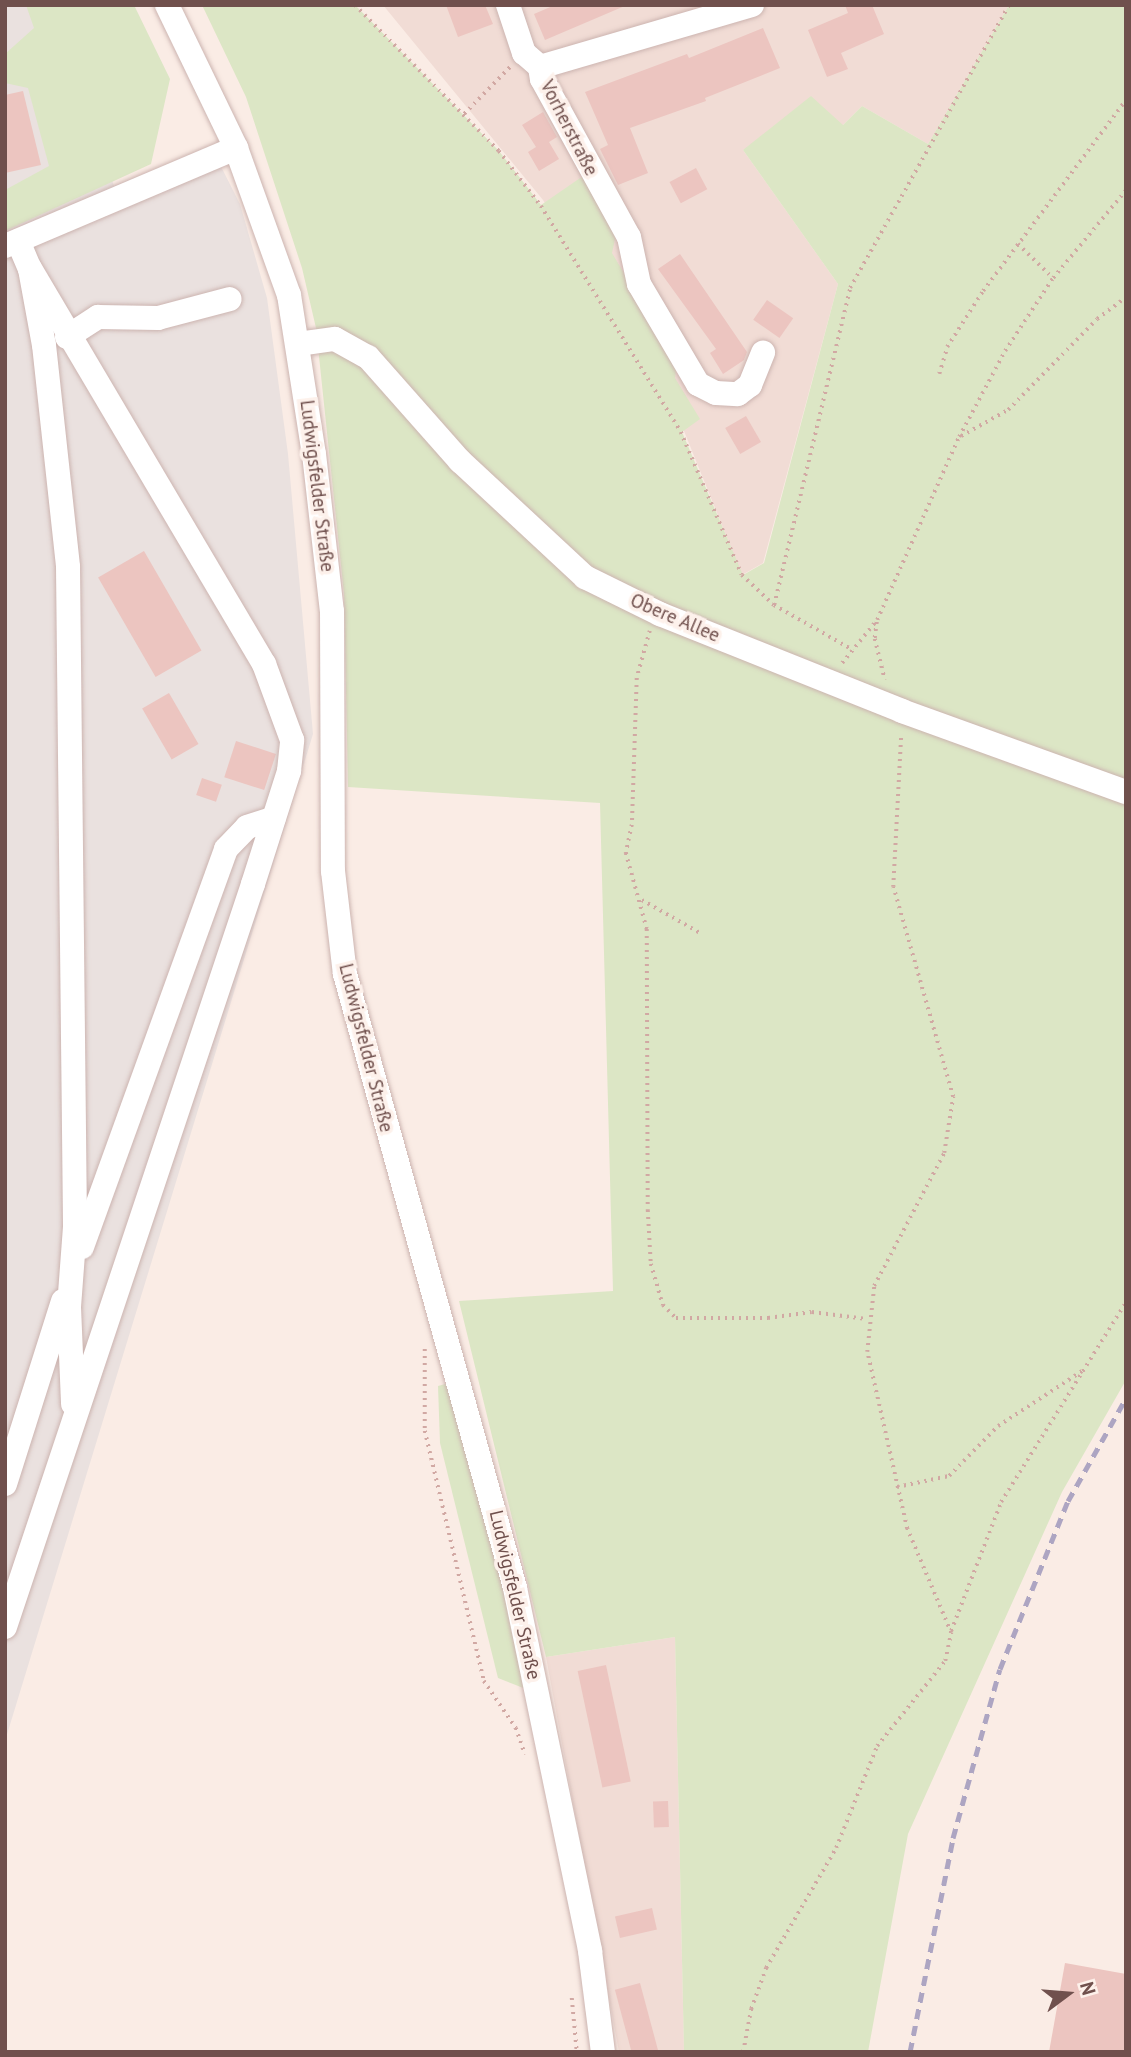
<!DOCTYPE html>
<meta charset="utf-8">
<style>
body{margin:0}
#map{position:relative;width:1131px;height:2057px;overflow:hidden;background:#faece5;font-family:"PT Sans",sans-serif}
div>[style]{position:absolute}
.residential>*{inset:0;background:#f1dcd5}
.industrial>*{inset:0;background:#eae1df}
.green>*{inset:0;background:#dce6c5}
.building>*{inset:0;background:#ecc5c0;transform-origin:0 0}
.path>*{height:3.5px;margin-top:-1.75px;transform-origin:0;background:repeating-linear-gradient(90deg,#d1a8a3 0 2px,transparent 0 7px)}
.roads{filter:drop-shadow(0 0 2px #ccb4b0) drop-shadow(0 0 2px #ccb4b0)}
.minor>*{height:24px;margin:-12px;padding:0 12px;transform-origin:12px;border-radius:12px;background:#fff}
.rail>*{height:5px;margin-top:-2.5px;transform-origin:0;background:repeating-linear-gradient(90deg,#ada5c2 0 10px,transparent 0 17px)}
span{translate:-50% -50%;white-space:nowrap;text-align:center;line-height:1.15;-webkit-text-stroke:7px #fdf1eb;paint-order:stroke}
.street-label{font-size:19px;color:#70504d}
.frame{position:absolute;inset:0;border:7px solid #70504d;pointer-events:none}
.north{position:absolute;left:1033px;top:1959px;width:70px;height:70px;-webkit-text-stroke:5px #fdf1eb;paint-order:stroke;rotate:74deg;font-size:19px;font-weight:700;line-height:28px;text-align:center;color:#70504d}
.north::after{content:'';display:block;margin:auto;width:24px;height:32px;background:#70504d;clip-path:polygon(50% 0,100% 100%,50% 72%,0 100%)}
</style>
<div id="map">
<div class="residential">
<div style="clip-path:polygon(383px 5px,1009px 5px,928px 144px,862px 106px,843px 125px,743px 150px,838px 284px,763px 563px,742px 575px,682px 426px,543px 200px)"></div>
<div style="clip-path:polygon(675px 1637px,684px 2052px,619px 2052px,546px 1657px)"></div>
</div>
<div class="industrial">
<div style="clip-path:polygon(5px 5px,51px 5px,114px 186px,211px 147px,240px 204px,267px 298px,288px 454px,313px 734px,5px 1741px)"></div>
</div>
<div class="green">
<div style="clip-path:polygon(26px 5px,134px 5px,170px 79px,151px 164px,5px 231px,5px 190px,49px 166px,28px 88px,5px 83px,5px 54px,34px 28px)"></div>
<div style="clip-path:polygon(202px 5px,355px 5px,499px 151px,541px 205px,583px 176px,617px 230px,612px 253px,677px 362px,675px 378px,700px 419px,682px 432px,743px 575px,764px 563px,838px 284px,743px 150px,811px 96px,843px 125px,862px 106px,928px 144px,1009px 5px,1126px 5px,1126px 1380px,1062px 1492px,908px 1834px,868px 2052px,684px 2052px,675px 1637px,546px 1657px,459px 1301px,613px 1291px,600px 803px,348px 787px,344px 594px,316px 328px,302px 268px,246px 97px)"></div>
<div style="clip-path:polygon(449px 1383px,531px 1691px,498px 1678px,440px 1443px,438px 1386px)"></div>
</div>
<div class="building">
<div style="clip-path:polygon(446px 5px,485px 5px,493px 24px,458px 37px)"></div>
<div style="clip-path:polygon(555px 5px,627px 5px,545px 40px,534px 14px)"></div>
<div style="clip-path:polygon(845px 5px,872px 5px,884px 34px,841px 53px,848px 69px,827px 77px,808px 30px,848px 13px)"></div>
<div style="clip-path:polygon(763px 28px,780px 68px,705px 98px,706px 101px,630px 128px,648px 173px,618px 185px,600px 149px,608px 145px,585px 92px,687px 54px,689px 58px)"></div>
<div style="clip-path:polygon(23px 91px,41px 165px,5px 173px,5px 95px)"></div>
<div style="clip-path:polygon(543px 112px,557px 137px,549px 142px,559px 159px,539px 171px,528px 152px,536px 147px,522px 125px)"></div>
<div style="left:696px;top:168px;width:24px;height:30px;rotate:62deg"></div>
<div style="clip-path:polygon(680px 254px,747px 352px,744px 360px,723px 374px,710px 353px,716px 349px,658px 269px)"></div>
<div style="left:767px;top:300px;width:32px;height:24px;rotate:35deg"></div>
<div style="left:746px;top:416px;width:30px;height:24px;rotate:60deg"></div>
<div style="left:144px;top:551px;width:115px;height:53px;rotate:60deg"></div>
<div style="left:169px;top:693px;width:59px;height:31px;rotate:60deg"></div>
<div style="left:236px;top:741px;width:42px;height:38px;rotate:18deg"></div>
<div style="left:202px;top:778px;width:21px;height:18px;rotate:19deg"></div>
<div style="left:606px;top:1665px;width:119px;height:29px;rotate:78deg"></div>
<div style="left:668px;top:1801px;width:26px;height:15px;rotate:88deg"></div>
<div style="left:652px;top:1908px;width:22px;height:38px;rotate:77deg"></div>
<div style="clip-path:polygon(1065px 1963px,1126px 1974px,1126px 2052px,1049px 2052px)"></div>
<div style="left:640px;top:1983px;width:72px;height:26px;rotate:75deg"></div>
</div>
<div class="path">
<div style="left:355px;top:5px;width:205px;rotate:45.4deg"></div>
<div style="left:499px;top:151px;width:69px;rotate:52.6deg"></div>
<div style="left:541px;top:206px;width:266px;rotate:58.2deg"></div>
<div style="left:681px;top:432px;width:155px;rotate:66.9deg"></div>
<div style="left:742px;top:575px;width:44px;rotate:43.2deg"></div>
<div style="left:774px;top:605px;width:91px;rotate:29.7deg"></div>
<div style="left:464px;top:114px;width:66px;rotate:-45.6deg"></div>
<div style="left:1018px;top:244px;width:49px;rotate:44.2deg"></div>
<div style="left:939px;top:374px;width:28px;rotate:-73deg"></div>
<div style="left:947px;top:347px;width:67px;rotate:-57.3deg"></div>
<div style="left:983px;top:291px;width:239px;rotate:-53.2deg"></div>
<div style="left:961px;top:436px;width:54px;rotate:-29deg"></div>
<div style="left:1008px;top:410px;width:127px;rotate:-45.6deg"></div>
<div style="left:1097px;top:319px;width:36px;rotate:-37deg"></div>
<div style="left:774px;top:605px;width:326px;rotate:-76.5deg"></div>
<div style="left:850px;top:288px;width:325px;rotate:-60.7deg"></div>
<div style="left:877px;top:622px;width:17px;rotate:97deg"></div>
<div style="left:875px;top:639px;width:42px;rotate:76.3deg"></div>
<div style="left:650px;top:631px;width:49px;rotate:105.5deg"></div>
<div style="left:637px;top:678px;width:147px;rotate:91.9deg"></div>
<div style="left:632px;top:825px;width:29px;rotate:102deg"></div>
<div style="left:626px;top:853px;width:79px;rotate:74.6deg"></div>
<div style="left:647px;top:929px;width:281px;rotate:89.8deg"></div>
<div style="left:648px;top:1210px;width:54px;rotate:86.8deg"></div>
<div style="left:651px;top:1264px;width:43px;rotate:73.7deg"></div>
<div style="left:663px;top:1305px;width:18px;rotate:45deg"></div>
<div style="left:676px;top:1318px;width:92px"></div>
<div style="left:768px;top:1318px;width:44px;rotate:-7.8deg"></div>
<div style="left:812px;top:1312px;width:55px;rotate:7.3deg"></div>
<div style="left:842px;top:663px;width:55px;rotate:-50.9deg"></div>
<div style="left:877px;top:620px;width:201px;rotate:-65.9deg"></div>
<div style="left:959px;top:437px;width:98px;rotate:-61.9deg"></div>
<div style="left:1005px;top:351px;width:87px;rotate:-56.7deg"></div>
<div style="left:1053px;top:278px;width:114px;rotate:-50.3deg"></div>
<div style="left:642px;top:900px;width:67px;rotate:29.6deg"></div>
<div style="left:425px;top:1349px;width:82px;rotate:90deg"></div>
<div style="left:425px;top:1431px;width:257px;rotate:76.7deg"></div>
<div style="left:484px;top:1681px;width:57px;rotate:55.8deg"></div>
<div style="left:516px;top:1728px;width:28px;rotate:71deg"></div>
<div style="left:897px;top:1487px;width:53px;rotate:-11.9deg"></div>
<div style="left:949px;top:1476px;width:70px;rotate:-45.6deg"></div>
<div style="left:998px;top:1426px;width:104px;rotate:-33.2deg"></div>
<div style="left:951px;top:1631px;width:138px;rotate:-68.8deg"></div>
<div style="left:1001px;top:1502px;width:236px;rotate:-58deg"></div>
<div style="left:572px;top:1998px;width:54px;rotate:84.7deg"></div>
<div style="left:743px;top:2052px;width:44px;rotate:-79.5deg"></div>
<div style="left:751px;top:2009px;width:44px;rotate:-69.9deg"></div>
<div style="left:766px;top:1968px;width:139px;rotate:-59.7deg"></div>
<div style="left:836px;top:1848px;width:110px;rotate:-68.1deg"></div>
<div style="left:877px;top:1746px;width:109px;rotate:-51.3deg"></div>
<div style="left:945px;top:1661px;width:29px;rotate:-78deg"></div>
<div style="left:951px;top:1633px;width:113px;rotate:-112.9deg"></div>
<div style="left:907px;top:1529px;width:181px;rotate:-102.7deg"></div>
<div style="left:867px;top:1352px;width:66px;rotate:-83.9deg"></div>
<div style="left:874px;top:1286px;width:150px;rotate:-62.2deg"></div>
<div style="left:944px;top:1153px;width:57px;rotate:-80.9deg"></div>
<div style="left:953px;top:1097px;width:218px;rotate:-105.9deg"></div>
<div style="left:893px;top:887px;width:153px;rotate:-87deg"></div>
</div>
<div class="roads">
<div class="minor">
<div style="left:167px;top:5px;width:159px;rotate:64.2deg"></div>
<div style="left:236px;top:148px;width:156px;rotate:70.2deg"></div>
<div style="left:289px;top:295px;width:161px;rotate:81.1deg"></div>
<div style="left:314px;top:454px;width:158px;rotate:83.5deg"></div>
<div style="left:332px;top:611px;width:260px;rotate:89.8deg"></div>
<div style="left:333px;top:871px;width:104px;rotate:83.4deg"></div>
<div style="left:345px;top:974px;width:637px;rotate:74.52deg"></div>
<div style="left:515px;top:1588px;width:371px;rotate:78.3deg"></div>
<div style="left:590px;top:1951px;width:102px;rotate:82.7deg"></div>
<div style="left:508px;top:5px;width:51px;rotate:71.6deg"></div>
<div style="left:524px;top:53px;width:21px;rotate:41deg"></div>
<div style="left:752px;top:5px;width:221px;rotate:163.7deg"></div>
<div style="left:540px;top:67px;width:12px;rotate:81deg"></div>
<div style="left:542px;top:79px;width:180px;rotate:61.2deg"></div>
<div style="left:629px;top:237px;width:48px;rotate:78deg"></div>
<div style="left:639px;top:284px;width:116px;rotate:59.5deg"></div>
<div style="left:698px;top:384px;width:20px;rotate:27deg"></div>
<div style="left:716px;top:393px;width:22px;rotate:3deg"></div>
<div style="left:738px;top:394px;width:15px;rotate:-37deg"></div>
<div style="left:750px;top:385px;width:35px;rotate:-68deg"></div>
<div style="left:18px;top:241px;width:30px;rotate:67deg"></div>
<div style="left:30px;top:269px;width:77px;rotate:79.6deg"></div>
<div style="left:44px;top:345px;width:223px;rotate:83.8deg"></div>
<div style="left:68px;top:567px;width:660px;rotate:89.39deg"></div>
<div style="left:75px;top:1227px;width:80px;rotate:94.3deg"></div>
<div style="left:69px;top:1307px;width:97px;rotate:87.6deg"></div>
<div style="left:5px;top:246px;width:251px;rotate:-23deg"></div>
<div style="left:67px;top:337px;width:37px;rotate:-33deg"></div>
<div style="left:98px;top:317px;width:60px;rotate:1deg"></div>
<div style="left:158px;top:318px;width:74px;rotate:-14.8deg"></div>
<div style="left:298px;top:344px;width:37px;rotate:-8deg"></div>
<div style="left:335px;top:339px;width:38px;rotate:29deg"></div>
<div style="left:368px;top:357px;width:139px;rotate:48.5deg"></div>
<div style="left:460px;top:461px;width:171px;rotate:42.9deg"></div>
<div style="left:585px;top:577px;width:84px;rotate:26.3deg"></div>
<div style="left:660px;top:614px;width:261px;rotate:21.8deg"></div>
<div style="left:902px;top:711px;width:238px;rotate:19.9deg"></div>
<div style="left:82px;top:1247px;width:423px;rotate:-70.1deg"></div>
<div style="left:226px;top:849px;width:30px;rotate:-46deg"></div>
<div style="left:247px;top:827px;width:28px;rotate:-18deg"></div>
<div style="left:5px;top:1484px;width:192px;rotate:-72.4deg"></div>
<div style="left:5px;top:1627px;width:783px;rotate:-71.54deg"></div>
<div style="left:253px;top:884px;width:119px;rotate:-72.3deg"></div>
<div style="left:289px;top:771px;width:31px;rotate:-84deg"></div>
<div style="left:292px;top:740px;width:81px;rotate:-110.2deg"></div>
<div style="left:264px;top:664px;width:459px;rotate:-120.6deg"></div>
</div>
</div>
<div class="rail">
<div style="left:910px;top:2052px;width:218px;rotate:-78.6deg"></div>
<div style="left:953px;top:1838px;width:175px;rotate:-74.5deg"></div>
<div style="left:1000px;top:1669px;width:181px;rotate:-68deg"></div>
<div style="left:1068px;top:1501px;width:118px;rotate:-60.6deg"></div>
</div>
<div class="street-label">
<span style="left:569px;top:128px;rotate:63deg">Vorherstraße</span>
<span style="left:317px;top:486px;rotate:83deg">Ludwigsfelder Straße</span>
<span style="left:675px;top:618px;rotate:23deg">Obere Allee</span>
<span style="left:366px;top:1048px;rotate:76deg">Ludwigsfelder Straße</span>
<span style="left:515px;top:1595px;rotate:77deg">Ludwigsfelder Straße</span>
</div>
<div class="frame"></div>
<div class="north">N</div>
</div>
